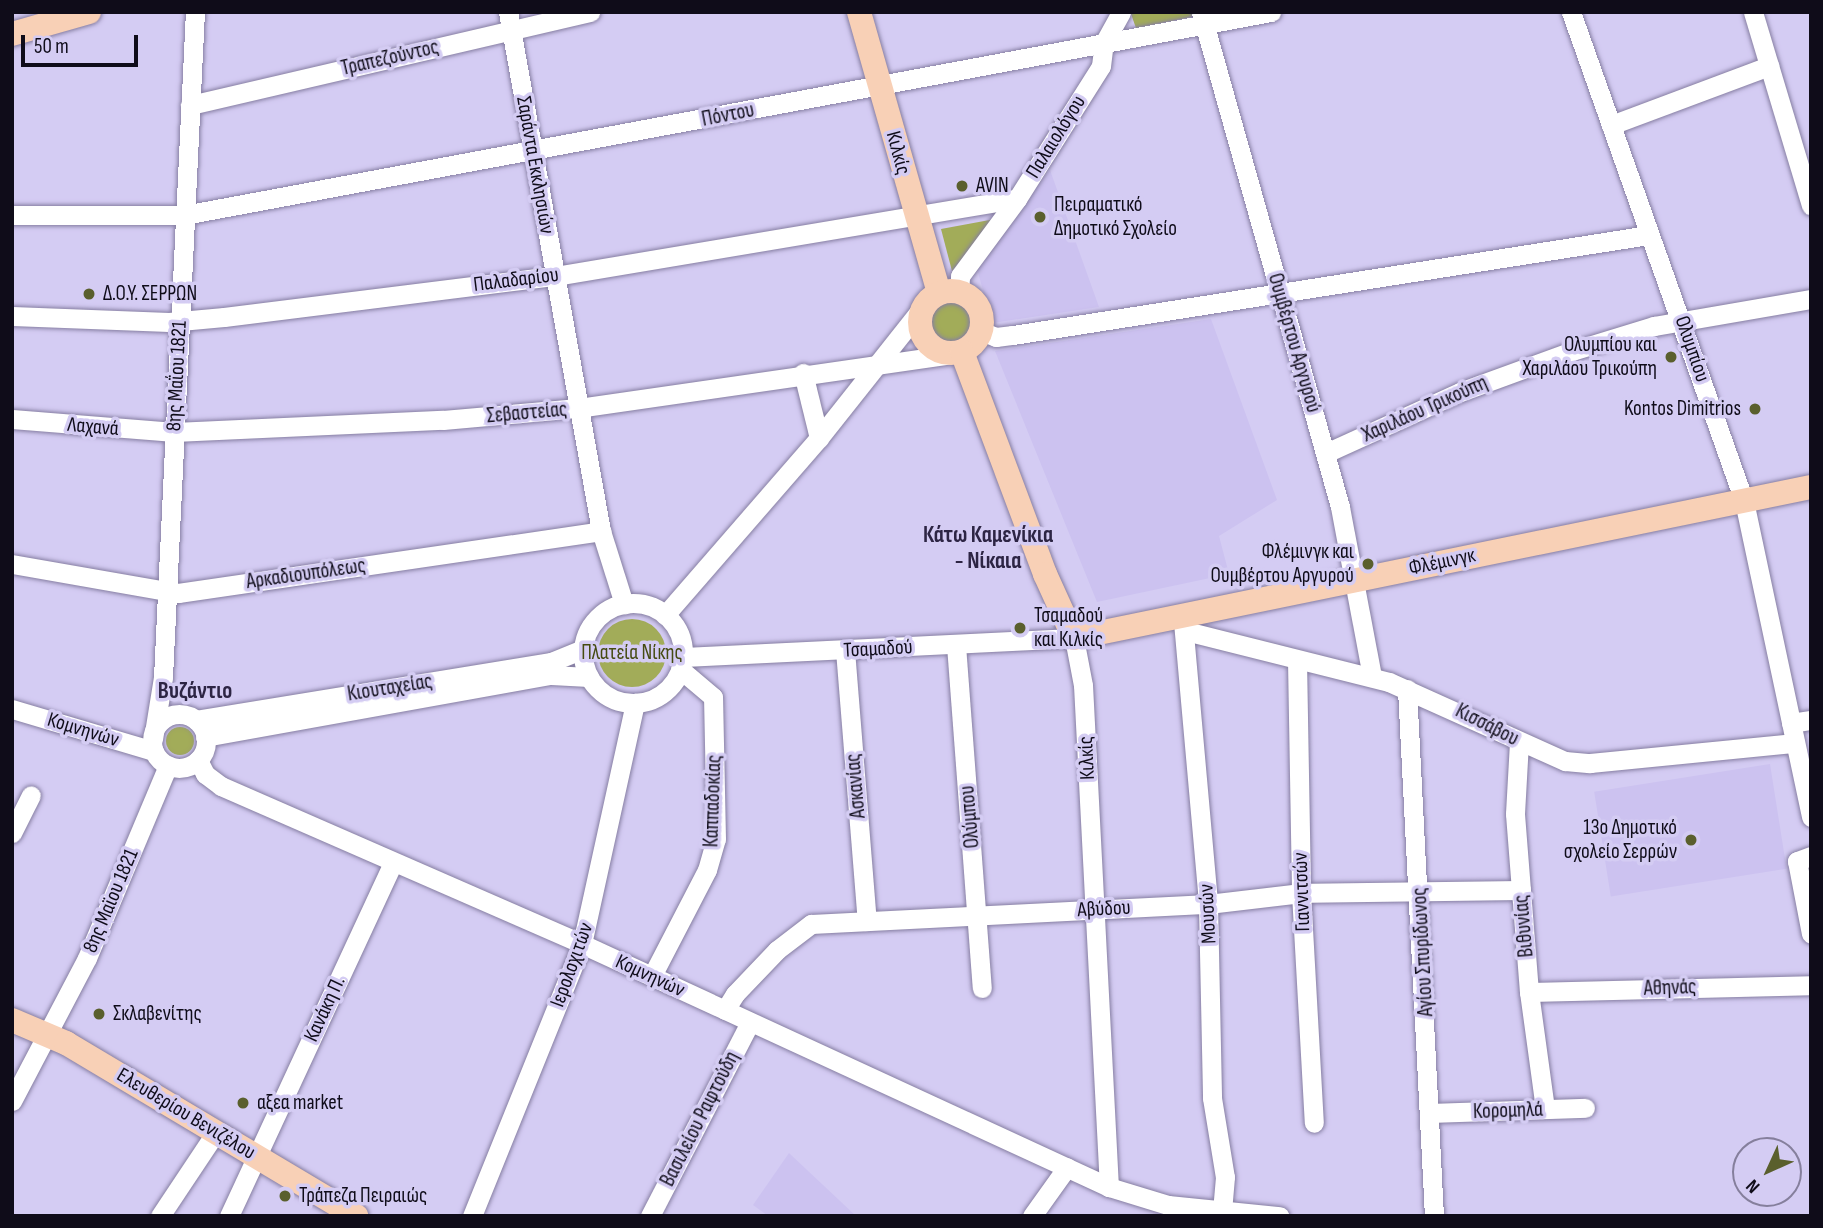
<!DOCTYPE html>
<meta charset="utf-8">
<style>
body{margin:0}
#map{position:relative;width:1823px;height:1228px;overflow:hidden;background:#d4ccf3;font-family:"Sofia Sans Condensed",sans-serif}
div>[style]{position:absolute}
.built>*{inset:0;background:#ccc2f0;transform-origin:0 0}
.green>*{inset:0;background:#a2ac59}
.round{border-radius:50%}
.roads{filter:drop-shadow(0 0 2px #867ea2) drop-shadow(0 0 2px #867ea2)}
.minor>*{height:19px;margin:-9.5px;padding:0 9.5px;transform-origin:9.5px;border-radius:9.5px;background:#fff}
.minor>.ring{margin:-9.5px;padding:0;box-sizing:content-box;background:none;border:19px solid #fff;border-radius:50%}
.major>*{height:24px;margin:-12px;padding:0 12px;transform-origin:12px;border-radius:12px;background:#f8d0b6}
.major>.ring{margin:-12px;padding:0;box-sizing:content-box;background:none;border:24px solid #f8d0b6;border-radius:50%}
.dots>*{width:19px;height:19px;translate:-50% -50%;box-sizing:border-box;border:4px solid #d4ccf3;border-radius:50%}
span{translate:-50% -50%;white-space:nowrap;text-align:center;line-height:1.15;-webkit-text-stroke:7px #d4ccf3;paint-order:stroke}
.street-label{font-size:21px;color:#0f0c19}
.poi-label{font-size:21px;color:#0f0c19}
.left{translate:0 -50%;text-align:left}
.right{translate:-100% -50%;text-align:right}
.park-label{font-size:21px;color:#454b11}
.neighbourhood-label{font-size:23px;color:#2d2544;font-weight:700}
.frame{position:absolute;inset:0;border:14px solid #0f0c19;pointer-events:none}
.north{position:absolute;left:1732px;top:1137px;width:70px;height:70px;box-sizing:border-box;background:#d4ccf3;border:2px solid #857f9c;border-radius:50%;rotate:225deg;font-size:19px;font-weight:700;line-height:28px;text-align:center;color:#0f0c19}
.north::after{content:'';display:block;margin:auto;width:24px;height:32px;background:#5a5f2d;clip-path:polygon(50% 0,100% 100%,50% 72%,0 100%)}
.scale{position:absolute;left:21px;top:35px;width:117px;height:32px;box-sizing:border-box;border:4px solid #0f0c19;border-top:0;padding-left:9px;font-size:21px;line-height:24px;white-space:nowrap;color:#0f0c19;-webkit-text-stroke:5px #d4ccf3;paint-order:stroke}
</style>
<div id="map">
<div class="built">
<div style="clip-path:polygon(1050px 170px,1099px 307px,992px 323px,976px 265px)"></div>
<div style="clip-path:polygon(1211px 319px,1277px 500px,1219px 536px,1229px 574px,1097px 602px,995px 351px)"></div>
<div style="left:1770px;top:764px;width:106px;height:178px;rotate:81deg"></div>
<div style="clip-path:polygon(789px 1153px,856px 1216px,768px 1216px,753px 1205px)"></div>
</div>
<div class="green">
<div style="clip-path:polygon(1193px 12px,1192px 17px,1136px 28px,1131px 14px)"></div>
<div style="clip-path:polygon(995px 219px,952px 271px,941px 229px)"></div>
<div class="round" style="left:931px;top:302px;width:40px;height:40px"></div>
<div class="round" style="left:598px;top:619px;width:68px;height:68px"></div>
<div class="round" style="left:166px;top:727px;width:28px;height:28px"></div>
</div>
<div class="roads">
<div class="minor">
<div style="left:508px;top:12px;width:527px;rotate:79.84deg"></div>
<div style="left:601px;top:531px;width:77px;rotate:72.5deg"></div>
<div style="left:1201px;top:12px;width:514px;rotate:74.31deg"></div>
<div style="left:1340px;top:507px;width:173px;rotate:79.3deg"></div>
<div style="left:1571px;top:12px;width:519px;rotate:70.52deg"></div>
<div style="left:1744px;top:501px;width:323px;rotate:78deg"></div>
<div style="left:1753px;top:12px;width:202px;rotate:73.3deg"></div>
<div style="left:190px;top:105px;width:411px;rotate:-13.1deg"></div>
<div style="left:1611px;top:125px;width:169px;rotate:-20.5deg"></div>
<div style="left:12px;top:215px;width:172px"></div>
<div style="left:184px;top:215px;width:1106px;rotate:-10.58deg"></div>
<div style="left:959px;top:292px;width:16px;rotate:-86deg"></div>
<div style="left:960px;top:276px;width:96px;rotate:-53.5deg"></div>
<div style="left:1017px;top:199px;width:157px;rotate:-57.7deg"></div>
<div style="left:1101px;top:66px;width:23px;rotate:-83deg"></div>
<div style="left:1104px;top:43px;width:35px;rotate:-61deg"></div>
<div style="left:12px;top:316px;width:157px;rotate:2.2deg"></div>
<div style="left:169px;top:322px;width:55px;rotate:-5.2deg"></div>
<div style="left:224px;top:317px;width:334px;rotate:-7.1deg"></div>
<div style="left:555px;top:276px;width:468px;rotate:-9.5deg"></div>
<div style="left:981px;top:331px;width:16px;rotate:22deg"></div>
<div style="left:996px;top:337px;width:17px;rotate:-7deg"></div>
<div style="left:1013px;top:335px;width:644px;rotate:-8.94deg"></div>
<div style="left:803px;top:373px;width:67px;rotate:76.2deg"></div>
<div style="left:12px;top:419px;width:163px;rotate:4.6deg"></div>
<div style="left:174px;top:432px;width:269px;rotate:-2.6deg"></div>
<div style="left:443px;top:420px;width:136px;rotate:-5.1deg"></div>
<div style="left:578px;top:408px;width:377px;rotate:-8.2deg"></div>
<div style="left:1326px;top:453px;width:147px;rotate:-24.5deg"></div>
<div style="left:1460px;top:392px;width:119px;rotate:-20.1deg"></div>
<div style="left:1572px;top:351px;width:86px;rotate:-17deg"></div>
<div style="left:1654px;top:326px;width:159px;rotate:-9.8deg"></div>
<div style="left:12px;top:564px;width:169px;rotate:9.9deg"></div>
<div style="left:178px;top:593px;width:428px;rotate:-8.3deg"></div>
<div class="ring" style="left:583px;top:603px;width:81px;height:81px"></div>
<div style="left:665px;top:615px;width:235px;rotate:-49deg"></div>
<div style="left:819px;top:438px;width:172px;rotate:-51.6deg"></div>
<div style="left:1183px;top:622px;width:283px;rotate:84.9deg"></div>
<div style="left:1208px;top:904px;width:194px;rotate:88.8deg"></div>
<div style="left:1212px;top:1098px;width:80px;rotate:80.7deg"></div>
<div style="left:1225px;top:1177px;width:33px;rotate:95deg"></div>
<div style="left:1186px;top:631px;width:209px;rotate:14.1deg"></div>
<div style="left:1389px;top:682px;width:193px;rotate:24.2deg"></div>
<div style="left:1565px;top:761px;width:25px;rotate:5deg"></div>
<div style="left:1590px;top:763px;width:206px;rotate:-5.6deg"></div>
<div style="left:956px;top:645px;width:344px;rotate:85.7deg"></div>
<div style="left:845px;top:650px;width:272px;rotate:85.4deg"></div>
<div style="left:683px;top:657px;width:391px;rotate:-2.8deg"></div>
<div style="left:1074px;top:638px;width:48px;rotate:79.2deg"></div>
<div style="left:1083px;top:685px;width:503px;rotate:87.04deg"></div>
<div style="left:1297px;top:660px;width:233px;rotate:89deg"></div>
<div style="left:1301px;top:893px;width:230px;rotate:86.8deg"></div>
<div style="left:1407px;top:689px;width:528px;rotate:87.07deg"></div>
<div style="left:12px;top:709px;width:148px;rotate:16.5deg"></div>
<div class="ring" style="left:152px;top:714px;width:35px;height:35px"></div>
<div style="left:196px;top:720px;width:360px;rotate:-9.3deg"></div>
<div style="left:551px;top:662px;width:35px;rotate:-22deg"></div>
<div style="left:1791px;top:723px;width:20px;rotate:-9deg"></div>
<div style="left:205px;top:737px;width:352px;rotate:-10.2deg"></div>
<div style="left:551px;top:675px;width:38px;rotate:3deg"></div>
<div style="left:153px;top:739px;width:63px;rotate:-80.8deg"></div>
<div style="left:163px;top:677px;width:666px;rotate:-87.25deg"></div>
<div style="left:1519px;top:742px;width:72px;rotate:93.2deg"></div>
<div style="left:1515px;top:814px;width:179px;rotate:85.5deg"></div>
<div style="left:1529px;top:992px;width:118px;rotate:82.2deg"></div>
<div style="left:198px;top:760px;width:16px;rotate:63deg"></div>
<div style="left:205px;top:774px;width:20px;rotate:37deg"></div>
<div style="left:221px;top:786px;width:394px;rotate:23.6deg"></div>
<div style="left:582px;top:944px;width:580px;rotate:24.75deg"></div>
<div style="left:1109px;top:1187px;width:62px;rotate:17deg"></div>
<div style="left:1168px;top:1205px;width:112px;rotate:5.7deg"></div>
<div style="left:12px;top:833px;width:42px;rotate:-63.4deg"></div>
<div style="left:1811px;top:856px;width:15px;rotate:160deg"></div>
<div style="left:1797px;top:861px;width:74px;rotate:79.1deg"></div>
<div style="left:652px;top:976px;width:119px;rotate:-62.6deg"></div>
<div style="left:707px;top:870px;width:32px;rotate:-74deg"></div>
<div style="left:716px;top:839px;width:142px;rotate:-91.2deg"></div>
<div style="left:713px;top:697px;width:43px;rotate:-139.7deg"></div>
<div style="left:1529px;top:992px;width:282px;rotate:-1.4deg"></div>
<div style="left:725px;top:1010px;width:19px;rotate:-58deg"></div>
<div style="left:735px;top:994px;width:61px;rotate:-46.3deg"></div>
<div style="left:777px;top:950px;width:43px;rotate:-37.4deg"></div>
<div style="left:811px;top:924px;width:398px;rotate:-2.9deg"></div>
<div style="left:1208px;top:904px;width:94px;rotate:-6.7deg"></div>
<div style="left:1301px;top:893px;width:220px;rotate:-0.8deg"></div>
<div style="left:12px;top:1101px;width:161px;rotate:-62.3deg"></div>
<div style="left:87px;top:958px;width:209px;rotate:-67.2deg"></div>
<div style="left:1431px;top:1113px;width:154px;rotate:-1.9deg"></div>
<div style="left:160px;top:1216px;width:101px;rotate:-56.3deg"></div>
<div style="left:229px;top:1216px;width:390px;rotate:-65.1deg"></div>
<div style="left:472px;top:1216px;width:293px;rotate:-68deg"></div>
<div style="left:582px;top:944px;width:247px;rotate:-77.6deg"></div>
<div style="left:650px;top:1216px;width:218px;rotate:-62.7deg"></div>
<div style="left:1032px;top:1216px;width:60px;rotate:-54.5deg"></div>
</div>
<div class="major">
<div style="left:859px;top:12px;width:292px;rotate:74.1deg"></div>
<div style="left:12px;top:34px;width:80px;rotate:-15.9deg"></div>
<div class="ring" style="left:920px;top:291px;width:38px;height:38px"></div>
<div style="left:962px;top:352px;width:237px;rotate:69.5deg"></div>
<div style="left:1045px;top:574px;width:70px;rotate:65.6deg"></div>
<div style="left:1074px;top:638px;width:752px;rotate:-11.58deg"></div>
<div style="left:12px;top:1020px;width:59px;rotate:23.1deg"></div>
<div style="left:66px;top:1043px;width:338px;rotate:30.8deg"></div>
</div>
</div>
<div class="dots">
<div style="left:962px;top:186px;background:#5a5f2d"></div>
<div style="left:1040px;top:217px;background:#5a5f2d"></div>
<div style="left:89px;top:294px;background:#5a5f2d"></div>
<div style="left:1671px;top:357px;background:#5a5f2d"></div>
<div style="left:1755px;top:409px;background:#5a5f2d"></div>
<div style="left:1368px;top:564px;background:#5a5f2d"></div>
<div style="left:1020px;top:628px;background:#5a5f2d"></div>
<div style="left:1691px;top:840px;background:#5a5f2d"></div>
<div style="left:99px;top:1014px;background:#5a5f2d"></div>
<div style="left:243px;top:1103px;background:#5a5f2d"></div>
<div style="left:285px;top:1196px;background:#5a5f2d"></div>
</div>
<div class="street-label">
<span style="left:390px;top:58px;rotate:-13deg">Τραπεζούντος</span>
<span style="left:728px;top:115px;rotate:-11deg">Πόντου</span>
<span style="left:1056px;top:137px;rotate:-58deg">Παλαιολόγου</span>
<span style="left:898px;top:153px;rotate:75deg">Κιλκίς</span>
<span style="left:535px;top:165px;rotate:80deg">Σαράντα Εκκλησιών</span>
<span style="left:516px;top:280px;rotate:-7deg">Παλαδαρίου</span>
<span style="left:1294px;top:343px;rotate:74deg">Ουμβέρτου Αργυρού</span>
<span style="left:1692px;top:349px;rotate:71deg">Ολυμπίου</span>
<span style="left:177px;top:376px;rotate:-87deg">8ης Μαΐου 1821</span>
<span style="left:1425px;top:409px;rotate:-24deg">Χαριλάου Τρικούπη</span>
<span style="left:527px;top:413px;rotate:-5deg">Σεβαστείας</span>
<span style="left:93px;top:427px;rotate:5deg">Λαχανά</span>
<span style="left:1442px;top:562px;rotate:-12deg">Φλέμινγκ</span>
<span style="left:306px;top:574px;rotate:-8deg">Αρκαδιουπόλεως</span>
<span style="left:878px;top:649px;rotate:-3deg">Τσαμαδού</span>
<span style="left:390px;top:688px;rotate:-9deg">Κιουταχείας</span>
<span style="left:1487px;top:725px;rotate:27deg">Κισσάβου</span>
<span style="left:83px;top:730px;rotate:17deg">Κομνηνών</span>
<span style="left:1087px;top:758px;rotate:-93deg">Κιλκίς</span>
<span style="left:856px;top:786px;rotate:-95deg">Ασκανίας</span>
<span style="left:713px;top:801px;rotate:-88deg">Καππαδοκίας</span>
<span style="left:970px;top:817px;rotate:-95deg">Ολύμπου</span>
<span style="left:1302px;top:892px;rotate:-92deg">Γιαννιτσών</span>
<span style="left:111px;top:901px;rotate:-67deg">8ης Μαϊου 1821</span>
<span style="left:1104px;top:909px;rotate:-3deg">Αβύδου</span>
<span style="left:1208px;top:914px;rotate:-93deg">Μουσών</span>
<span style="left:1524px;top:926px;rotate:-95deg">Βιθυνίας</span>
<span style="left:1423px;top:952px;rotate:-93deg">Αγίου Σπυρίδωνος</span>
<span style="left:572px;top:965px;rotate:-70deg">Ιερολοχιτών</span>
<span style="left:650px;top:976px;rotate:25deg">Κομνηνών</span>
<span style="left:1670px;top:988px;rotate:-2deg">Αθηνάς</span>
<span style="left:325px;top:1009px;rotate:-65deg">Κανάκη Π.</span>
<span style="left:1508px;top:1111px;rotate:-2deg">Κορομηλά</span>
<span style="left:186px;top:1114px;rotate:31deg">Ελευθερίου Βενιζέλου</span>
<span style="left:700px;top:1119px;rotate:-63deg">Βασιλείου Ραφτούδη</span>
</div>
<div class="poi-label">
<span class="left" style="left:976px;top:186px">AVIN</span>
<span class="left" style="left:1054px;top:217px">Πειραματικό<br>Δημοτικό Σχολείο</span>
<span class="left" style="left:103px;top:294px">Δ.Ο.Υ. ΣΕΡΡΩΝ</span>
<span class="right" style="left:1657px;top:357px">Ολυμπίου και<br>Χαριλάου Τρικούπη</span>
<span class="right" style="left:1741px;top:409px">Kontos Dimitrios</span>
<span class="right" style="left:1354px;top:564px">Φλέμινγκ και<br>Ουμβέρτου Αργυρού</span>
<span class="left" style="left:1034px;top:628px">Τσαμαδού<br>και Κιλκίς</span>
<span class="right" style="left:1677px;top:840px">13ο Δημοτικό<br>σχολείο Σερρών</span>
<span class="left" style="left:113px;top:1014px">Σκλαβενίτης</span>
<span class="left" style="left:257px;top:1103px">αξεα market</span>
<span class="left" style="left:299px;top:1196px">Τράπεζα Πειραιώς</span>
</div>
<div class="park-label">
<span style="left:632px;top:653px">Πλατεία Νίκης</span>
</div>
<div class="neighbourhood-label">
<span style="left:988px;top:548px">Κάτω Καμενίκια<br>- Νίκαια</span>
<span style="left:195px;top:691px">Βυζάντιο</span>
</div>
<div class="frame"></div>
<div class="north">N</div>
<div class="scale">50 m</div>
</div>
